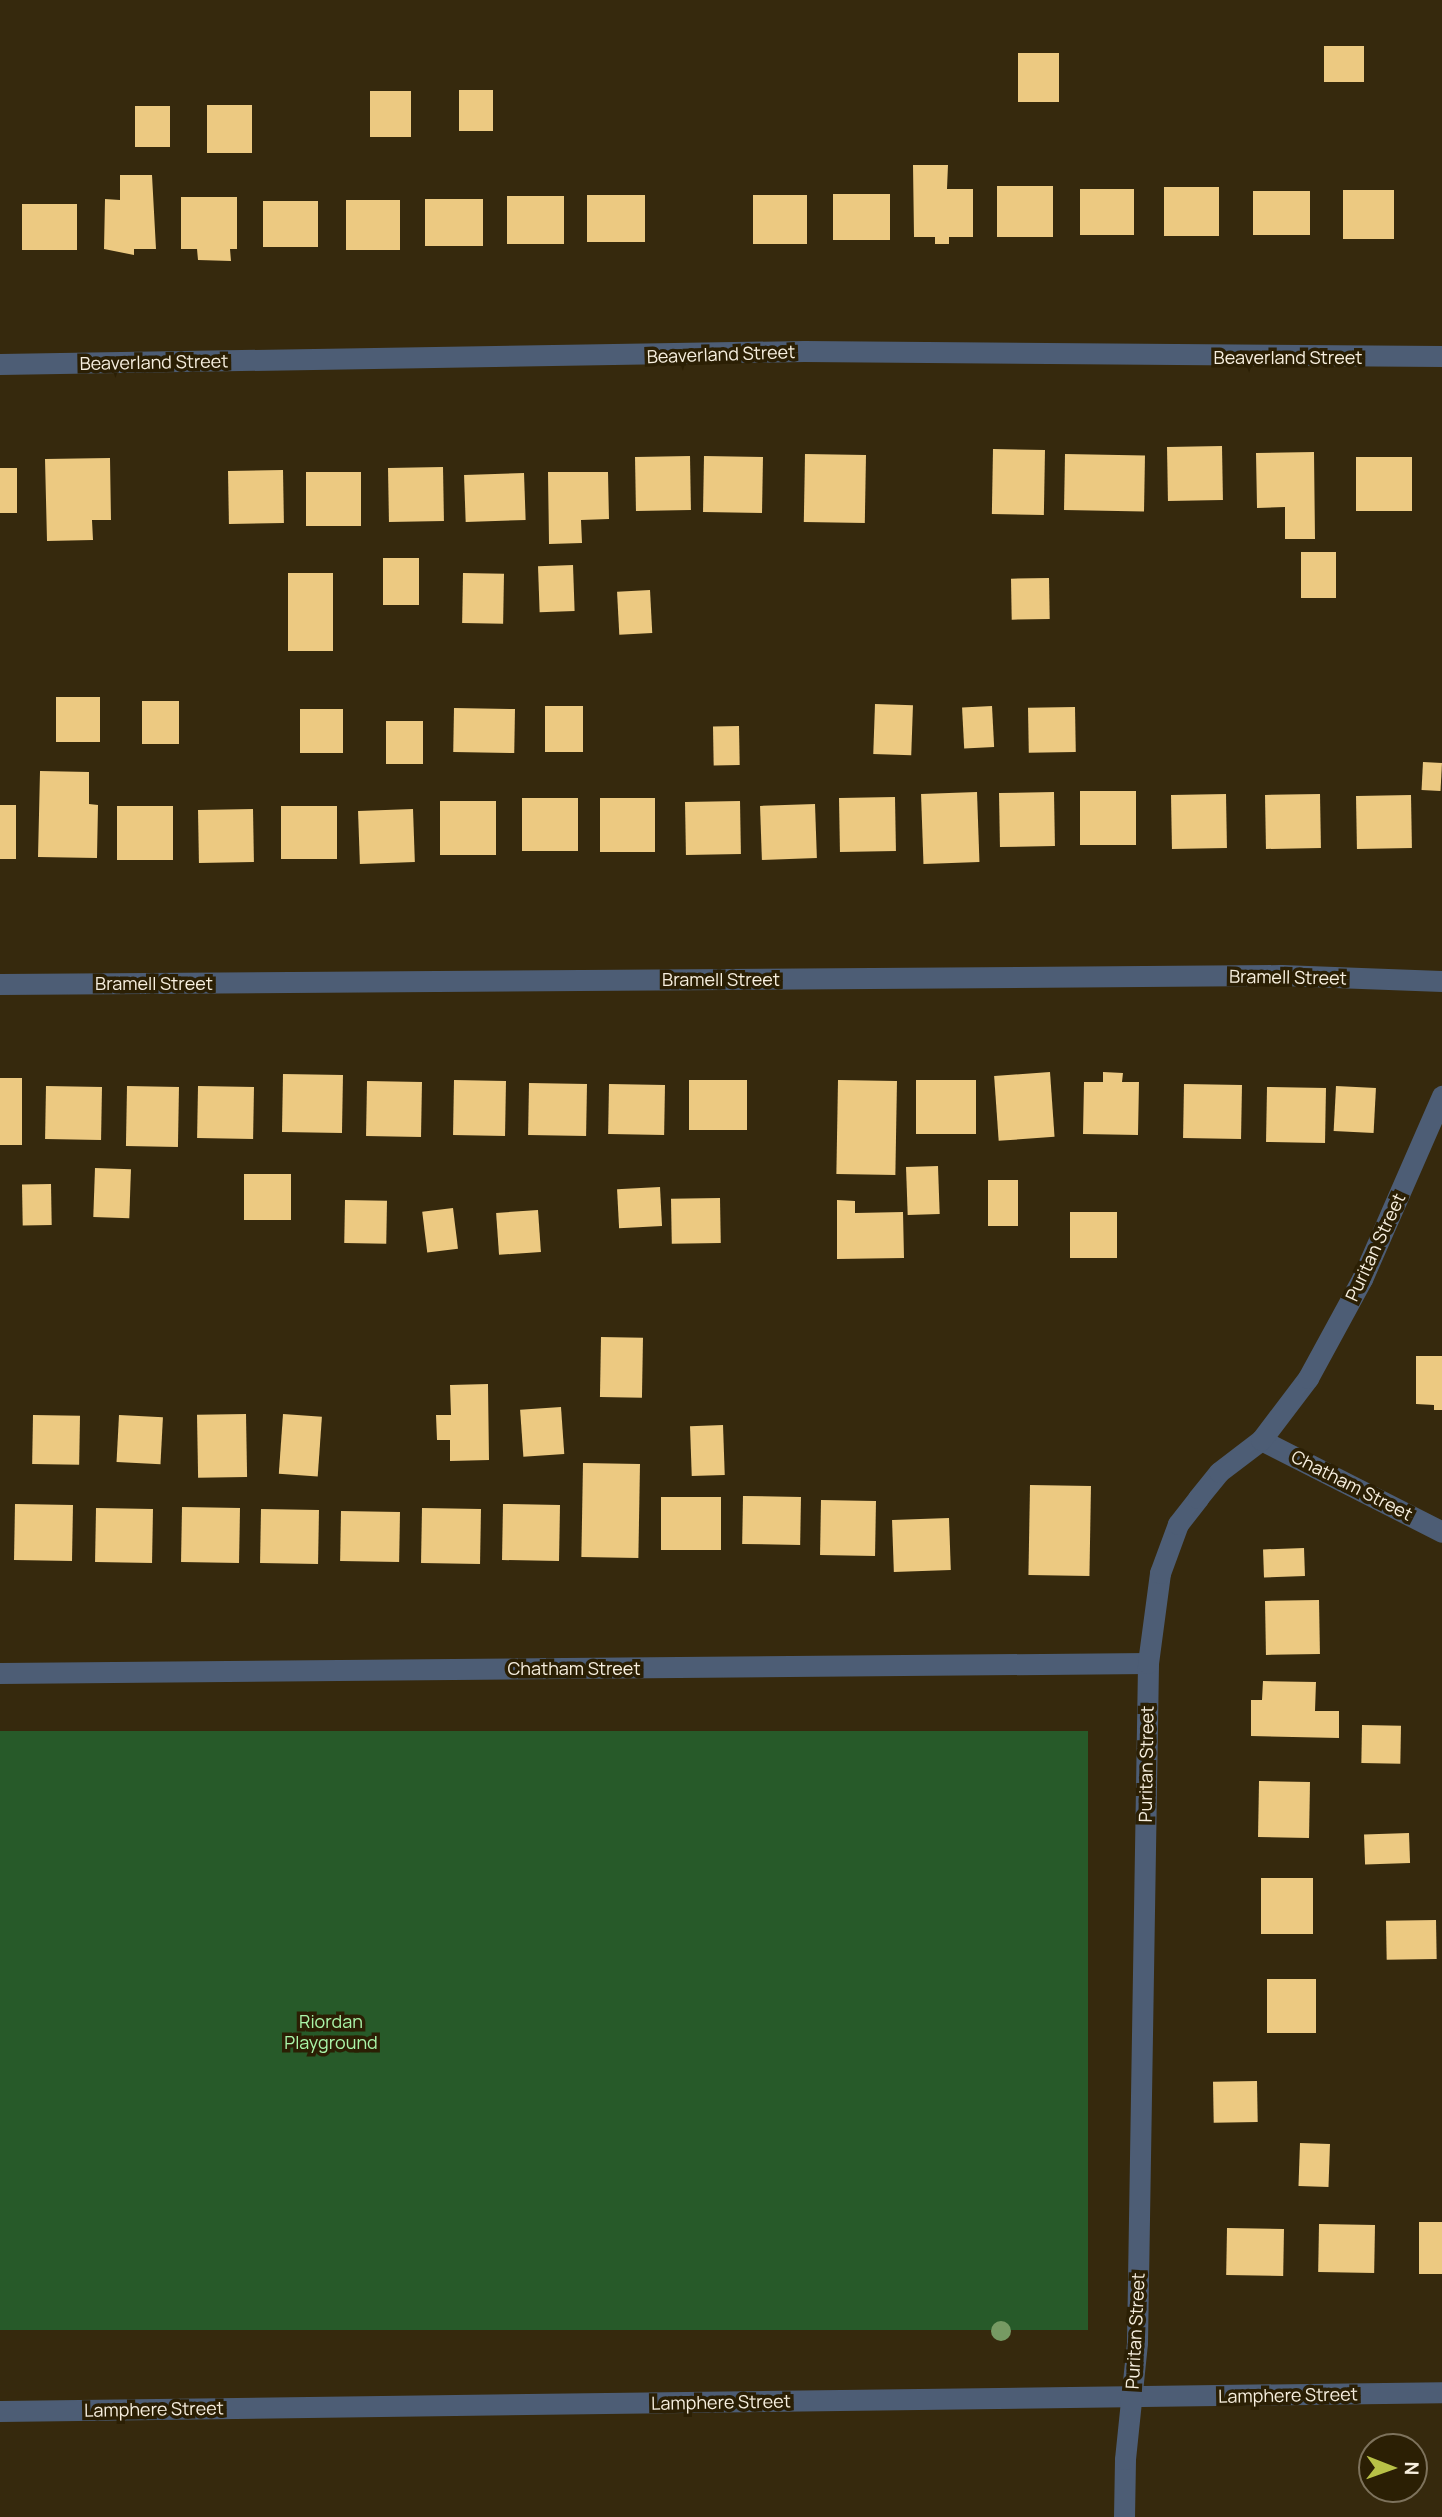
<!DOCTYPE html>
<style>
body{margin:0}
#map{position:relative;width:1442px;height:2517px;overflow:hidden;background:#36290d;font-family:Manrope,sans-serif}
div>[style]{position:absolute}
.green>*{inset:0;background:#275a29;transform-origin:0 0}
.building>*{inset:0;background:#ecc981;transform-origin:0 0}
.street>*{height:21px;margin:-10.5px;padding:0 10.5px;transform-origin:10.5px;border-radius:10.5px;background:#4d5d75}
.trees>*{width:20px;height:20px;margin:-10px;border-radius:50%;background:#769a63}
span{translate:-50% -50%;white-space:nowrap;text-align:center;line-height:1.15;-webkit-text-stroke:7px #2b1f04;paint-order:stroke}
.street-label{font-size:18px;color:#f7efdf}
.park-label{font-size:18px;color:#aaf6a9}
.north{position:absolute;left:1358px;top:2433px;width:70px;height:70px;box-sizing:border-box;background:#2b1f04;border:2px solid #7d725c;border-radius:50%;rotate:91deg;font-size:19px;font-weight:700;line-height:28px;text-align:center;color:#f7efdf}
.north::after{content:'';display:block;margin:auto;width:24px;height:32px;background:#b8c147;clip-path:polygon(50% 0,100% 100%,50% 72%,0 100%)}
</style>
<div id="map">
<div class="green">
<div style="left:0;top:1731px;width:1088px;height:599px"></div>
</div>
<div class="building">
<div style="left:1324px;top:46px;width:40px;height:36px"></div>
<div style="left:1018px;top:53px;width:41px;height:49px"></div>
<div style="left:459px;top:90px;width:34px;height:41px"></div>
<div style="left:370px;top:91px;width:41px;height:46px"></div>
<div style="left:207px;top:105px;width:45px;height:48px"></div>
<div style="left:135px;top:106px;width:35px;height:41px"></div>
<div style="clip-path:polygon(913px 165px,948px 165px,947px 189px,973px 189px,973px 237px,949px 237px,949px 244px,935px 244px,935px 237px,914px 237px)"></div>
<div style="clip-path:polygon(120px 175px,152px 175px,156px 249px,134px 249px,134px 255px,104px 249px,105px 199px,120px 200px)"></div>
<div style="left:997px;top:186px;width:56px;height:51px"></div>
<div style="left:1164px;top:187px;width:55px;height:49px"></div>
<div style="left:1080px;top:189px;width:54px;height:46px"></div>
<div style="left:1394px;top:190px;width:49px;height:51px;rotate:90deg"></div>
<div style="left:1253px;top:191px;width:57px;height:44px"></div>
<div style="left:833px;top:194px;width:57px;height:46px"></div>
<div style="left:587px;top:195px;width:58px;height:47px"></div>
<div style="left:753px;top:195px;width:54px;height:49px"></div>
<div style="left:507px;top:196px;width:57px;height:48px"></div>
<div style="clip-path:polygon(181px 197px,237px 197px,237px 249px,230px 249px,231px 261px,198px 260px,197px 249px,181px 249px)"></div>
<div style="left:425px;top:199px;width:58px;height:47px"></div>
<div style="left:346px;top:200px;width:54px;height:50px"></div>
<div style="left:263px;top:201px;width:55px;height:46px"></div>
<div style="left:22px;top:204px;width:55px;height:46px"></div>
<div style="left:1222px;top:446px;width:54px;height:55px;rotate:89deg"></div>
<div style="left:993px;top:449px;width:52px;height:65px;rotate:1deg"></div>
<div style="clip-path:polygon(1314px 452px,1315px 539px,1285px 539px,1285px 507px,1257px 508px,1256px 453px)"></div>
<div style="left:805px;top:454px;width:61px;height:68px;rotate:1deg"></div>
<div style="left:1065px;top:454px;width:80px;height:56px;rotate:1deg"></div>
<div style="left:690px;top:456px;width:54px;height:55px;rotate:89deg"></div>
<div style="left:704px;top:456px;width:59px;height:56px;rotate:1deg"></div>
<div style="left:1412px;top:457px;width:54px;height:56px;rotate:90deg"></div>
<div style="clip-path:polygon(110px 458px,111px 520px,92px 520px,93px 540px,47px 541px,45px 459px)"></div>
<div style="left:443px;top:467px;width:54px;height:55px;rotate:89deg"></div>
<div style="left:0;top:468px;width:17px;height:45px"></div>
<div style="left:283px;top:470px;width:53px;height:55px;rotate:89deg"></div>
<div style="left:306px;top:472px;width:55px;height:54px"></div>
<div style="clip-path:polygon(548px 472px,608px 472px,609px 519px,581px 520px,582px 543px,549px 544px)"></div>
<div style="left:524px;top:473px;width:47px;height:60px;rotate:88deg"></div>
<div style="left:1301px;top:552px;width:35px;height:46px"></div>
<div style="left:383px;top:558px;width:36px;height:47px"></div>
<div style="left:573px;top:565px;width:46px;height:35px;rotate:88deg"></div>
<div style="left:288px;top:573px;width:45px;height:78px"></div>
<div style="left:463px;top:573px;width:41px;height:50px;rotate:1deg"></div>
<div style="left:1049px;top:578px;width:41px;height:38px;rotate:89deg"></div>
<div style="left:650px;top:590px;width:43px;height:33px;rotate:87deg"></div>
<div style="left:56px;top:697px;width:44px;height:45px"></div>
<div style="left:142px;top:701px;width:37px;height:43px"></div>
<div style="left:875px;top:704px;width:38px;height:50px;rotate:2deg"></div>
<div style="left:545px;top:706px;width:38px;height:46px"></div>
<div style="left:992px;top:706px;width:41px;height:30px;rotate:87deg"></div>
<div style="left:1075px;top:707px;width:45px;height:47px;rotate:89deg"></div>
<div style="left:454px;top:708px;width:61px;height:44px;rotate:1deg"></div>
<div style="left:300px;top:709px;width:43px;height:44px"></div>
<div style="left:386px;top:721px;width:37px;height:43px"></div>
<div style="left:739px;top:726px;width:39px;height:26px;rotate:89deg"></div>
<div style="left:1423px;top:762px;width:19px;height:28px;rotate:3deg"></div>
<div style="clip-path:polygon(40px 771px,89px 772px,89px 804px,98px 805px,97px 858px,38px 857px)"></div>
<div style="left:1080px;top:791px;width:56px;height:54px"></div>
<div style="left:977px;top:792px;width:70px;height:56px;rotate:88deg"></div>
<div style="left:1054px;top:792px;width:54px;height:55px;rotate:89deg"></div>
<div style="left:1226px;top:794px;width:54px;height:55px;rotate:89deg"></div>
<div style="left:1320px;top:794px;width:54px;height:55px;rotate:89deg"></div>
<div style="left:1411px;top:795px;width:53px;height:55px;rotate:89deg"></div>
<div style="left:895px;top:797px;width:54px;height:56px;rotate:89deg"></div>
<div style="left:578px;top:798px;width:53px;height:56px;rotate:90deg"></div>
<div style="left:600px;top:798px;width:55px;height:54px"></div>
<div style="left:496px;top:801px;width:54px;height:56px;rotate:90deg"></div>
<div style="left:740px;top:801px;width:53px;height:55px;rotate:89deg"></div>
<div style="left:815px;top:804px;width:54px;height:55px;rotate:88deg"></div>
<div style="left:0;top:805px;width:16px;height:54px"></div>
<div style="left:173px;top:806px;width:54px;height:56px;rotate:90deg"></div>
<div style="left:281px;top:806px;width:56px;height:53px"></div>
<div style="left:253px;top:809px;width:53px;height:55px;rotate:89deg"></div>
<div style="left:413px;top:809px;width:53px;height:55px;rotate:88deg"></div>
<div style="left:1050px;top:1072px;width:65px;height:56px;rotate:86deg"></div>
<div style="clip-path:polygon(1103px 1072px,1123px 1073px,1122px 1082px,1139px 1082px,1138px 1135px,1083px 1134px,1084px 1082px,1103px 1082px)"></div>
<div style="left:283px;top:1074px;width:60px;height:58px;rotate:1deg"></div>
<div style="left:0;top:1078px;width:22px;height:67px"></div>
<div style="left:454px;top:1080px;width:52px;height:55px;rotate:1deg"></div>
<div style="left:689px;top:1080px;width:58px;height:50px"></div>
<div style="left:838px;top:1080px;width:59px;height:94px;rotate:1deg"></div>
<div style="left:916px;top:1080px;width:60px;height:54px"></div>
<div style="left:367px;top:1081px;width:55px;height:55px;rotate:1deg"></div>
<div style="left:529px;top:1083px;width:58px;height:52px;rotate:1deg"></div>
<div style="left:609px;top:1084px;width:56px;height:50px;rotate:1deg"></div>
<div style="left:1184px;top:1084px;width:58px;height:54px;rotate:1deg"></div>
<div style="left:46px;top:1086px;width:56px;height:53px;rotate:1deg"></div>
<div style="left:127px;top:1086px;width:52px;height:60px;rotate:1deg"></div>
<div style="left:198px;top:1086px;width:56px;height:52px;rotate:1deg"></div>
<div style="left:1336px;top:1086px;width:40px;height:45px;rotate:3deg"></div>
<div style="left:1267px;top:1087px;width:59px;height:55px;rotate:1deg"></div>
<div style="left:938px;top:1166px;width:48px;height:32px;rotate:88deg"></div>
<div style="left:95px;top:1168px;width:36px;height:49px;rotate:2deg"></div>
<div style="left:244px;top:1174px;width:47px;height:46px"></div>
<div style="left:988px;top:1180px;width:30px;height:46px"></div>
<div style="left:51px;top:1184px;width:41px;height:29px;rotate:89deg"></div>
<div style="left:660px;top:1187px;width:39px;height:43px;rotate:87deg"></div>
<div style="left:720px;top:1198px;width:45px;height:49px;rotate:89deg"></div>
<div style="left:345px;top:1200px;width:42px;height:43px;rotate:1deg"></div>
<div style="clip-path:polygon(837px 1200px,855px 1201px,855px 1213px,903px 1212px,904px 1258px,837px 1259px)"></div>
<div style="left:453px;top:1208px;width:41px;height:31px;rotate:83deg"></div>
<div style="left:538px;top:1210px;width:42px;height:42px;rotate:86deg"></div>
<div style="left:1117px;top:1212px;width:46px;height:47px;rotate:90deg"></div>
<div style="left:601px;top:1337px;width:42px;height:60px;rotate:1deg"></div>
<div style="clip-path:polygon(1416px 1356px,1442px 1356px,1442px 1410px,1434px 1410px,1434px 1405px,1416px 1404px)"></div>
<div style="clip-path:polygon(488px 1384px,489px 1460px,450px 1461px,450px 1440px,437px 1440px,436px 1415px,451px 1415px,450px 1385px)"></div>
<div style="left:561px;top:1407px;width:47px;height:41px;rotate:86deg"></div>
<div style="left:246px;top:1414px;width:63px;height:49px;rotate:89deg"></div>
<div style="left:283px;top:1414px;width:39px;height:60px;rotate:4deg"></div>
<div style="left:33px;top:1415px;width:47px;height:49px;rotate:1deg"></div>
<div style="left:119px;top:1415px;width:44px;height:47px;rotate:3deg"></div>
<div style="left:723px;top:1425px;width:50px;height:33px;rotate:88deg"></div>
<div style="left:583px;top:1463px;width:57px;height:94px;rotate:1deg"></div>
<div style="left:1030px;top:1485px;width:61px;height:90px;rotate:1deg"></div>
<div style="left:743px;top:1496px;width:58px;height:48px;rotate:1deg"></div>
<div style="left:661px;top:1497px;width:60px;height:53px"></div>
<div style="left:821px;top:1500px;width:55px;height:55px;rotate:1deg"></div>
<div style="left:15px;top:1504px;width:58px;height:56px;rotate:1deg"></div>
<div style="left:503px;top:1504px;width:57px;height:56px;rotate:1deg"></div>
<div style="left:182px;top:1507px;width:58px;height:55px;rotate:1deg"></div>
<div style="left:96px;top:1508px;width:57px;height:54px;rotate:1deg"></div>
<div style="left:422px;top:1508px;width:59px;height:55px;rotate:1deg"></div>
<div style="left:261px;top:1509px;width:58px;height:54px;rotate:1deg"></div>
<div style="left:341px;top:1511px;width:59px;height:50px;rotate:1deg"></div>
<div style="left:949px;top:1518px;width:52px;height:57px;rotate:88deg"></div>
<div style="left:1304px;top:1548px;width:28px;height:41px;rotate:88deg"></div>
<div style="left:1319px;top:1600px;width:54px;height:54px;rotate:89deg"></div>
<div style="clip-path:polygon(1263px 1681px,1316px 1682px,1315px 1711px,1339px 1711px,1339px 1738px,1251px 1736px,1251px 1700px,1262px 1700px)"></div>
<div style="left:1362px;top:1725px;width:39px;height:38px;rotate:1deg"></div>
<div style="left:1259px;top:1781px;width:51px;height:56px;rotate:1deg"></div>
<div style="left:1409px;top:1833px;width:30px;height:45px;rotate:88deg"></div>
<div style="left:1261px;top:1878px;width:52px;height:56px"></div>
<div style="left:1436px;top:1920px;width:39px;height:50px;rotate:89deg"></div>
<div style="left:1316px;top:1979px;width:54px;height:49px;rotate:90deg"></div>
<div style="left:1257px;top:2081px;width:41px;height:44px;rotate:89deg"></div>
<div style="left:1300px;top:2143px;width:30px;height:43px;rotate:2deg"></div>
<div style="left:1419px;top:2222px;width:23px;height:52px"></div>
<div style="left:1319px;top:2224px;width:56px;height:48px;rotate:1deg"></div>
<div style="left:1227px;top:2228px;width:57px;height:47px;rotate:1deg"></div>
</div>
<div class="street">
<div style="left:0;top:364px;width:804px;rotate:-0.93deg"></div>
<div style="left:804px;top:351px;width:638px;rotate:0.45deg"></div>
<div style="left:0;top:984px;width:1281px;rotate:-0.4deg"></div>
<div style="left:1281px;top:975px;width:161px;rotate:2.1deg"></div>
<div style="left:1261px;top:1440px;width:203px;rotate:26.9deg"></div>
<div style="left:0;top:1673px;width:1148px;rotate:-0.5deg"></div>
<div style="left:0;top:2411px;width:1442px;rotate:-0.75deg"></div>
<div style="left:1124px;top:2517px;width:58px;rotate:-89deg"></div>
<div style="left:1125px;top:2459px;width:118px;rotate:-84.1deg"></div>
<div style="left:1137px;top:2342px;width:679px;rotate:-89.07deg"></div>
<div style="left:1148px;top:1663px;width:91px;rotate:-82.4deg"></div>
<div style="left:1160px;top:1573px;width:52px;rotate:-69.8deg"></div>
<div style="left:1178px;top:1524px;width:33px;rotate:-52deg"></div>
<div style="left:1198px;top:1498px;width:33px;rotate:-51deg"></div>
<div style="left:1219px;top:1472px;width:53px;rotate:-37.3deg"></div>
<div style="left:1261px;top:1440px;width:78px;rotate:-52.8deg"></div>
<div style="left:1308px;top:1378px;width:113px;rotate:-61.4deg"></div>
<div style="left:1362px;top:1279px;width:200px;rotate:-66.4deg"></div>
</div>
<div class="trees">
<div style="left:1001px;top:2331px"></div>
</div>
<div class="street-label">
<span style="left:721px;top:354px;rotate:-2deg">Beaverland Street</span>
<span style="left:1288px;top:357px">Beaverland Street</span>
<span style="left:154px;top:362px;rotate:-1deg">Beaverland Street</span>
<span style="left:1288px;top:977px;rotate:1deg">Bramell Street</span>
<span style="left:721px;top:979px">Bramell Street</span>
<span style="left:154px;top:983px">Bramell Street</span>
<span style="left:1375px;top:1247px;rotate:-65deg">Puritan Street</span>
<span style="left:1352px;top:1485px;rotate:27deg">Chatham Street</span>
<span style="left:574px;top:1668px">Chatham Street</span>
<span style="left:1146px;top:1764px;rotate:-89deg">Puritan Street</span>
<span style="left:1135px;top:2331px;rotate:-87deg">Puritan Street</span>
<span style="left:1288px;top:2395px;rotate:-1deg">Lamphere Street</span>
<span style="left:721px;top:2402px;rotate:-1deg">Lamphere Street</span>
<span style="left:154px;top:2409px;rotate:-1deg">Lamphere Street</span>
</div>
<div class="park-label">
<span style="left:331px;top:2032px">Riordan<br>Playground</span>
</div>
<div class="north">N</div>
</div>
